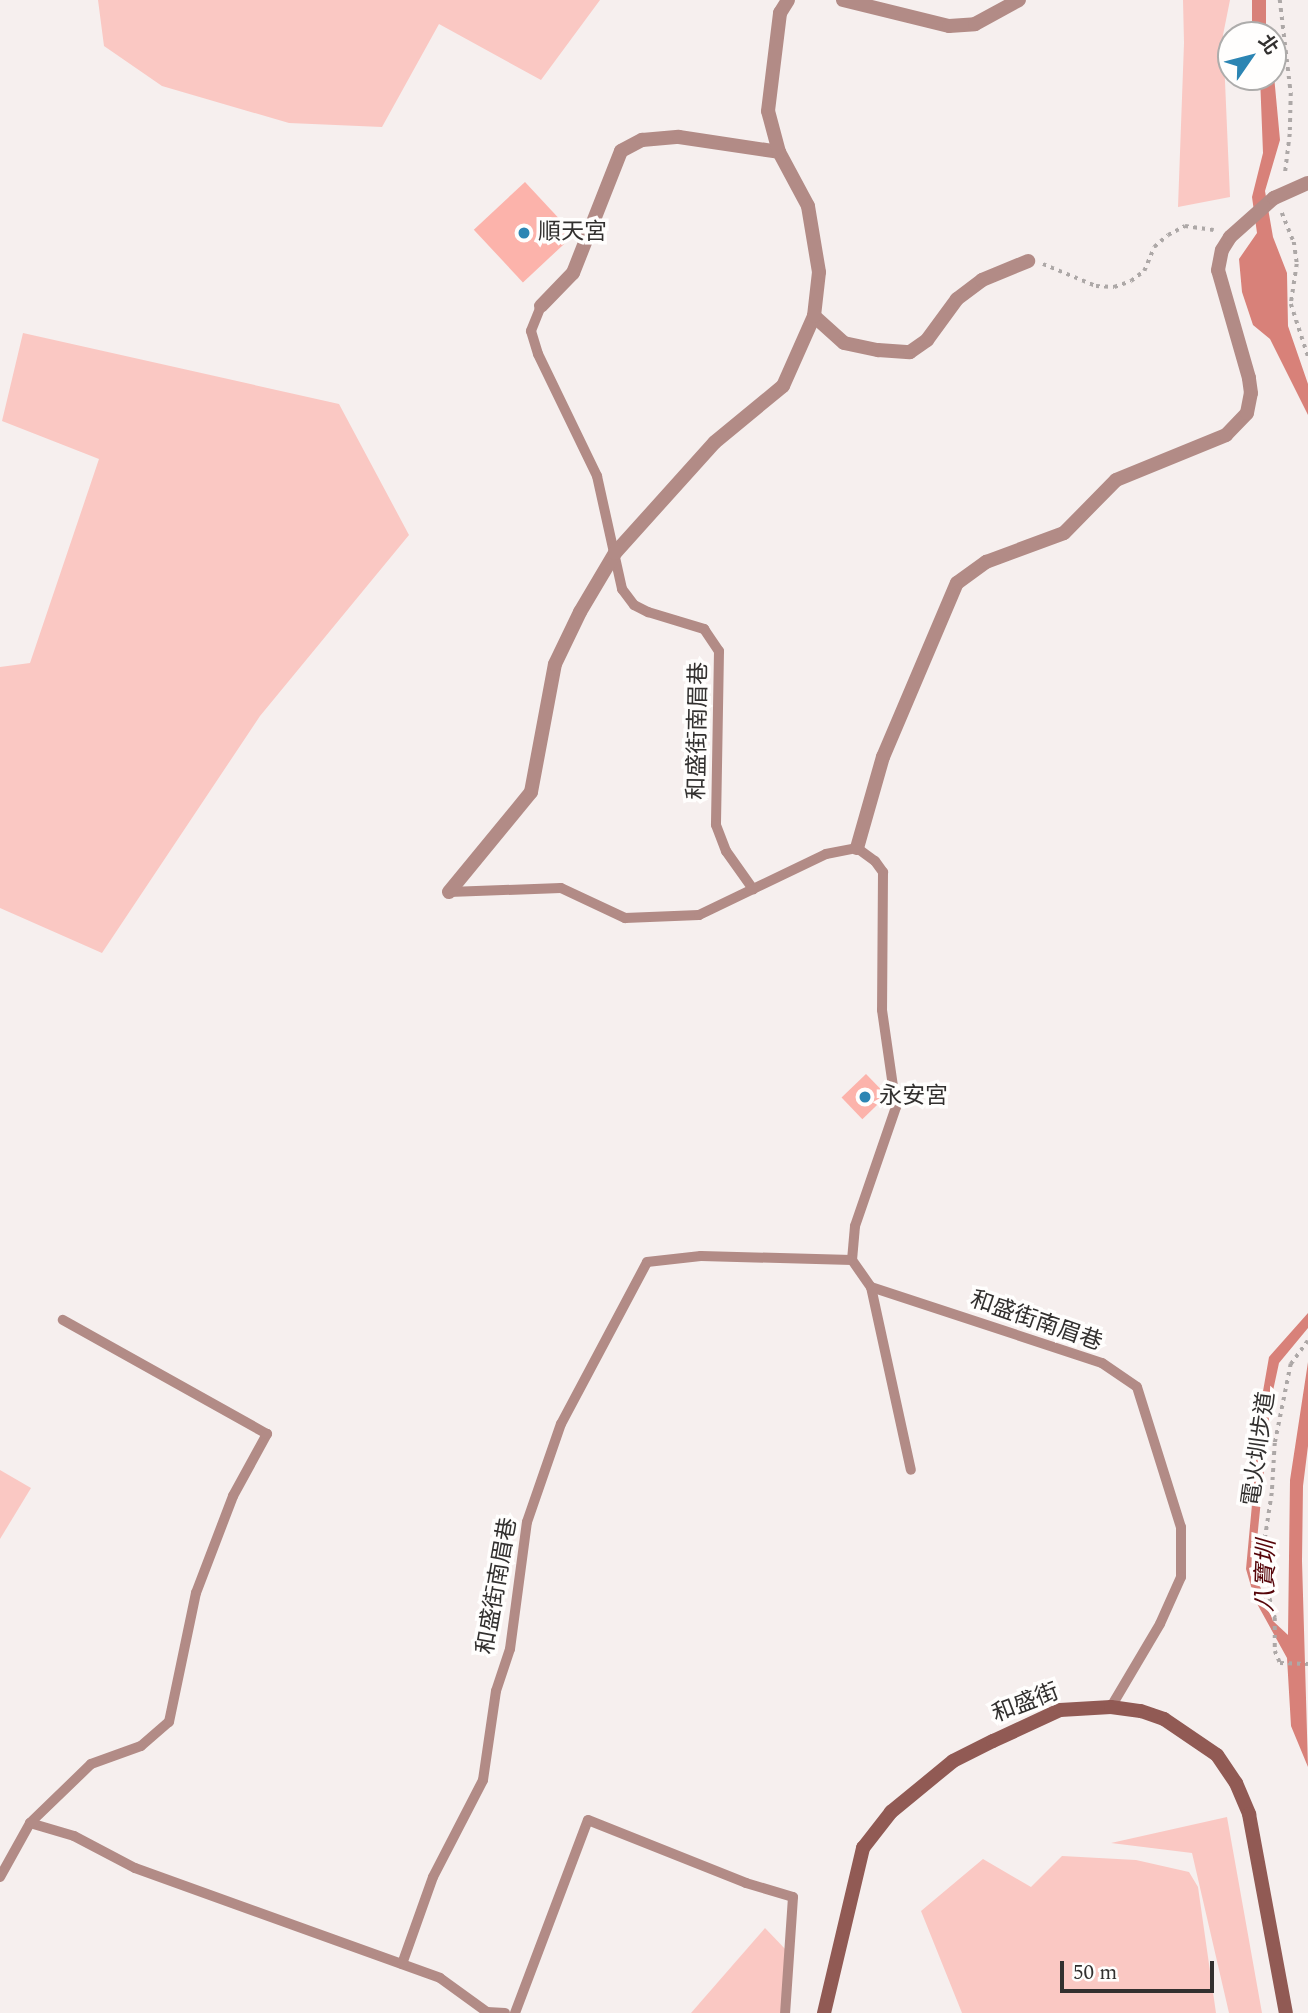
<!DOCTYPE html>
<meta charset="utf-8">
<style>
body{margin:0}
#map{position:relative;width:1308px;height:2013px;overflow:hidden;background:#f6efee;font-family:Spectral,"Noto Sans TC",serif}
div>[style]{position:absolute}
.green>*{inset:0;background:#fac8c3}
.water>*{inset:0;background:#d88179;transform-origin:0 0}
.building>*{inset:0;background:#fcb3ab;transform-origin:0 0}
.path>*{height:3.5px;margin-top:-1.75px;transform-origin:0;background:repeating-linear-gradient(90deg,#ada8a7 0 3.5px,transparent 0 8.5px)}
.lane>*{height:10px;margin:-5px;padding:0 5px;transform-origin:5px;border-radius:5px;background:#b28b86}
.street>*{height:14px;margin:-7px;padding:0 7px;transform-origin:7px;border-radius:7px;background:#b28b86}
.secondary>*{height:14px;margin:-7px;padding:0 7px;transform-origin:7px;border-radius:7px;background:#915a54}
.dots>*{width:19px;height:19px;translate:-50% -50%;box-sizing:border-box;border:4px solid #fffefd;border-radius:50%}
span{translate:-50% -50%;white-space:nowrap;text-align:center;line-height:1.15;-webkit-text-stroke:7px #fffefd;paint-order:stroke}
.poi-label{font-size:23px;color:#32302f}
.left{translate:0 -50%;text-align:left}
.street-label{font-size:23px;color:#32302f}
.water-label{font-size:24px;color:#560509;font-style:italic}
.north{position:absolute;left:1217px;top:21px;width:70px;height:70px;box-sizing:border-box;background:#fffefd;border:2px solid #adacab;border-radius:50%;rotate:55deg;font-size:19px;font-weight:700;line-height:28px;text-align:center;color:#32302f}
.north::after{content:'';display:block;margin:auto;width:24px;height:32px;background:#2c85b3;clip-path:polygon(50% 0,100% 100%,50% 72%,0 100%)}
.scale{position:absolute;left:1060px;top:1961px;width:154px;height:32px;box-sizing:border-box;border:4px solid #32302f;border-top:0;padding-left:9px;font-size:21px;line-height:24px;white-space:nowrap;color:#32302f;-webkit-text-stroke:5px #fffefd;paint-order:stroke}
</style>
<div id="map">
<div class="green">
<div style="clip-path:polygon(98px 0,600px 0,541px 80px,439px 24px,382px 127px,289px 123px,162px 86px,104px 46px)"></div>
<div style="clip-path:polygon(1183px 0,1230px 0,1223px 35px,1230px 197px,1178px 207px,1184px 43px)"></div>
<div style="clip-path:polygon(23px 333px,339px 404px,409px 535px,260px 716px,102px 953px,0 908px,0 667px,30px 663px,99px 459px,2px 421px)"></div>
<div style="clip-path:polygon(0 1470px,31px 1488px,0 1539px)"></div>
<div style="clip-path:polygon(1227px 1817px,1262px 2013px,1229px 2013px,1192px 1853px,1111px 1843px)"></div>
<div style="clip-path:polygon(1062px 1856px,1136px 1860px,1189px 1872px,1198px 1887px,1216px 2013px,962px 2013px,921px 1911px,983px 1859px,1031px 1887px)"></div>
<div style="clip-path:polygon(765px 1928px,789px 1953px,781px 2013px,691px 2013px)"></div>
</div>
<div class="water">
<div style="left:1252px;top:0;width:14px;height:35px"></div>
<div style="clip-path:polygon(1273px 65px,1280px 140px,1265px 191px,1273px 237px,1287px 273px,1288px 326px,1308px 384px,1308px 415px,1270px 339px,1253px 325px,1242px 292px,1239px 259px,1257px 233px,1252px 197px,1263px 153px,1260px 77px,1273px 77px)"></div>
<div style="clip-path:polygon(1308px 1313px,1308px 1328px,1279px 1363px,1271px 1400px,1254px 1570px,1273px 1621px,1288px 1635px,1290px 1480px,1308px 1362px,1308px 1446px,1303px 1486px,1302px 1561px,1308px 1767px,1291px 1726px,1287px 1658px,1255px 1600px,1246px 1569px,1262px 1397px,1269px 1357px)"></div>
</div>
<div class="building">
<div style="left:525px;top:182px;width:72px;height:70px;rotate:47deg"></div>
<div style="left:866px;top:1074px;width:30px;height:34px;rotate:46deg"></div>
</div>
<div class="path">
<div style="left:1280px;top:0;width:94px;rotate:83.3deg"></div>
<div style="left:1291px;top:93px;width:41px;rotate:91.4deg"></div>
<div style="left:1290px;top:134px;width:41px;rotate:97deg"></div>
<div style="left:1282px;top:213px;width:31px;rotate:68deg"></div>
<div style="left:1294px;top:242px;width:22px;rotate:82deg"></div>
<div style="left:1297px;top:264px;width:40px;rotate:98.5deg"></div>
<div style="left:1291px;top:304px;width:55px;rotate:71.9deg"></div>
<div style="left:1043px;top:264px;width:57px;rotate:22.5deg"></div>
<div style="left:1096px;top:286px;width:18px;rotate:3deg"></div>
<div style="left:1114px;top:287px;width:18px;rotate:-19deg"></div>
<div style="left:1131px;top:281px;width:16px;rotate:-38deg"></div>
<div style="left:1144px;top:271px;width:26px;rotate:-67deg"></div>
<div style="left:1154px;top:247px;width:18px;rotate:-41deg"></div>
<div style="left:1168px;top:235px;width:19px;rotate:-28deg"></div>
<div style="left:1185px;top:226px;width:29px;rotate:8deg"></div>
<div style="left:1308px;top:1341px;width:29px;rotate:126deg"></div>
<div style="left:1291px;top:1364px;width:81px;rotate:101.4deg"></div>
<div style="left:1275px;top:1443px;width:50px;rotate:93.4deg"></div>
<div style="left:1272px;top:1493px;width:74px;rotate:98.6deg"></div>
<div style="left:1261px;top:1566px;width:54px;rotate:74.9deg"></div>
<div style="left:1275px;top:1618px;width:33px;rotate:90deg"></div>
<div style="left:1275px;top:1651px;width:13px;rotate:67deg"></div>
<div style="left:1280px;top:1663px;width:28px;rotate:2deg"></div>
</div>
<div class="lane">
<div style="left:541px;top:306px;width:27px;rotate:112deg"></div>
<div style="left:531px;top:331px;width:24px;rotate:73deg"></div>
<div style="left:538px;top:354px;width:136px;rotate:64.2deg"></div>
<div style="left:597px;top:476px;width:116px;rotate:77.5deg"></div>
<div style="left:622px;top:589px;width:20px;rotate:53deg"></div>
<div style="left:634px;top:605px;width:16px;rotate:27deg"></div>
<div style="left:648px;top:612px;width:59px;rotate:16.9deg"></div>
<div style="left:704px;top:629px;width:27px;rotate:56deg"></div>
<div style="left:719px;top:651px;width:174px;rotate:91deg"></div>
<div style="left:716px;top:825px;width:28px;rotate:69deg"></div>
<div style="left:726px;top:851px;width:47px;rotate:54.6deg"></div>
<div style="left:753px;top:889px;width:81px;rotate:-25.6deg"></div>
<div style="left:826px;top:854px;width:32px;rotate:-11deg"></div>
<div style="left:857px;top:848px;width:22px;rotate:36deg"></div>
<div style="left:875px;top:861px;width:14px;rotate:54deg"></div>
<div style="left:883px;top:872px;width:138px;rotate:90.4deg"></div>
<div style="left:882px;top:1010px;width:98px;rotate:81.8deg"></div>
<div style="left:896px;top:1107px;width:126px;rotate:109deg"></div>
<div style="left:855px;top:1226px;width:34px;rotate:95deg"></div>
<div style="left:852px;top:1260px;width:33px;rotate:55deg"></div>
<div style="left:871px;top:1287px;width:243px;rotate:18.2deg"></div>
<div style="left:1102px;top:1363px;width:42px;rotate:34.4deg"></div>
<div style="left:1137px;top:1387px;width:147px;rotate:72.6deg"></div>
<div style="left:1181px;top:1527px;width:50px;rotate:90deg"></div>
<div style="left:1181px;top:1577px;width:51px;rotate:114.1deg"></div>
<div style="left:1160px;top:1624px;width:96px;rotate:120.6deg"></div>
<div style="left:449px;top:892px;width:112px;rotate:-2deg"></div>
<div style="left:561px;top:888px;width:71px;rotate:25.1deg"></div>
<div style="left:625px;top:918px;width:74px;rotate:-2.3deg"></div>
<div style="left:699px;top:915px;width:60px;rotate:-25.7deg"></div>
<div style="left:871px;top:1287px;width:187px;rotate:77.7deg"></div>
<div style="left:30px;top:1823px;width:85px;rotate:-44deg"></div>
<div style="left:91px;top:1764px;width:53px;rotate:-19.8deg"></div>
<div style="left:141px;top:1746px;width:37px;rotate:-41deg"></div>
<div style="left:169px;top:1722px;width:132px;rotate:-78.2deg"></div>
<div style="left:196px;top:1593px;width:104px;rotate:-69.1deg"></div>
<div style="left:233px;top:1496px;width:71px;rotate:-61.3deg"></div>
<div style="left:267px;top:1434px;width:234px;rotate:-150.8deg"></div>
<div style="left:0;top:1877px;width:62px;rotate:-60.9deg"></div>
<div style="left:30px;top:1823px;width:46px;rotate:16.5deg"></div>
<div style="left:74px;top:1836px;width:69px;rotate:27.7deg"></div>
<div style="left:135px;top:1868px;width:324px;rotate:19.8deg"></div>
<div style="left:440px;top:1978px;width:58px;rotate:35.9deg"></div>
<div style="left:487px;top:2012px;width:18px;rotate:3deg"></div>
<div style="left:402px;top:1964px;width:92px;rotate:-70.4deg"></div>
<div style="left:433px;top:1877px;width:109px;rotate:-62.7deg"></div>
<div style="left:483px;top:1780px;width:90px;rotate:-81.7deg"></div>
<div style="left:496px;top:1691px;width:44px;rotate:-71.6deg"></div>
<div style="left:510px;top:1649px;width:128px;rotate:-82.4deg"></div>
<div style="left:527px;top:1522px;width:104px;rotate:-70.9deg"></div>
<div style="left:561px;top:1424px;width:183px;rotate:-62deg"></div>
<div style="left:647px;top:1262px;width:54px;rotate:-6.3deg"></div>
<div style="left:701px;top:1256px;width:151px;rotate:1.5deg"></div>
<div style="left:515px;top:2013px;width:206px;rotate:-69.3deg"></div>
<div style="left:588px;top:1820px;width:170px;rotate:21.7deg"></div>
<div style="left:746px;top:1883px;width:49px;rotate:16.6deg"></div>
<div style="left:793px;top:1897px;width:116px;rotate:93.9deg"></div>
</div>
<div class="street">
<div style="left:843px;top:0;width:109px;rotate:13.8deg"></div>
<div style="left:949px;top:26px;width:26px;rotate:-4deg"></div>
<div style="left:975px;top:24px;width:50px;rotate:-28.6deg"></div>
<div style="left:541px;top:306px;width:46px;rotate:-45.9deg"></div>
<div style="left:573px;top:273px;width:131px;rotate:-68.5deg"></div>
<div style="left:621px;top:151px;width:24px;rotate:-28deg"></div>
<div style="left:642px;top:140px;width:37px;rotate:-5deg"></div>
<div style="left:679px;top:137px;width:101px;rotate:8.5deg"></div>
<div style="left:814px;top:316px;width:40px;rotate:42deg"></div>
<div style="left:844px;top:343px;width:35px;rotate:12deg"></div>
<div style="left:878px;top:350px;width:32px;rotate:4deg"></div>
<div style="left:910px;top:352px;width:21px;rotate:-35deg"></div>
<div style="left:927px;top:340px;width:51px;rotate:-53.8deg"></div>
<div style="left:957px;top:299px;width:31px;rotate:-37deg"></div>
<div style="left:982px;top:280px;width:50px;rotate:-22.4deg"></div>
<div style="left:857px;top:848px;width:95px;rotate:-74.1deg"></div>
<div style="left:883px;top:757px;width:189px;rotate:-67deg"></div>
<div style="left:957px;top:583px;width:36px;rotate:-36deg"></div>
<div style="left:986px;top:562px;width:83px;rotate:-20.4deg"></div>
<div style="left:1064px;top:533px;width:74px;rotate:-45.5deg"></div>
<div style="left:1116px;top:480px;width:119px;rotate:-22.2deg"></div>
<div style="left:1226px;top:435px;width:30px;rotate:-46deg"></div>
<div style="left:1247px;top:413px;width:20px;rotate:-79deg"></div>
<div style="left:1251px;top:393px;width:15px;rotate:-98deg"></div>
<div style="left:1249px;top:378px;width:112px;rotate:-106deg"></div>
<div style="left:1218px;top:270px;width:20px;rotate:-79deg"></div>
<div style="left:1222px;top:250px;width:15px;rotate:-58deg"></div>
<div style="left:1230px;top:237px;width:59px;rotate:-41.6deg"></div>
<div style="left:1274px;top:198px;width:37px;rotate:-24deg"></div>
<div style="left:449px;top:892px;width:129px;rotate:-50.6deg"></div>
<div style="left:531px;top:792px;width:130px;rotate:-79.4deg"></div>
<div style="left:555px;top:664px;width:58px;rotate:-64.3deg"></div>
<div style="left:580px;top:612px;width:69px;rotate:-59.3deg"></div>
<div style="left:615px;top:553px;width:149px;rotate:-48deg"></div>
<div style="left:715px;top:442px;width:88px;rotate:-39.5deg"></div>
<div style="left:783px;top:386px;width:77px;rotate:-66.1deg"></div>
<div style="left:814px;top:316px;width:44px;rotate:-83.5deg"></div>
<div style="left:819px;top:272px;width:67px;rotate:-99.5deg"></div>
<div style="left:808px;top:206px;width:61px;rotate:-118.2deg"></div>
<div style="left:779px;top:152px;width:42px;rotate:-105deg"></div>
<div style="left:768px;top:111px;width:99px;rotate:-83deg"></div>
<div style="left:780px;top:13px;width:15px;rotate:-58deg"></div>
</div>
<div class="secondary">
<div style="left:824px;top:2013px;width:170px;rotate:-76.7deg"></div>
<div style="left:863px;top:1848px;width:46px;rotate:-52.1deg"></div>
<div style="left:891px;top:1812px;width:80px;rotate:-39.4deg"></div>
<div style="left:953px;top:1761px;width:45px;rotate:-26.6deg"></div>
<div style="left:993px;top:1741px;width:74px;rotate:-24.8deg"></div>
<div style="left:1060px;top:1710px;width:51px;rotate:-3.4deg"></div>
<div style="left:1111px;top:1707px;width:30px;rotate:8deg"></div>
<div style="left:1141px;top:1711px;width:24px;rotate:19deg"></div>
<div style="left:1164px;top:1719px;width:64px;rotate:34.2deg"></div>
<div style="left:1217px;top:1755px;width:34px;rotate:56deg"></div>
<div style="left:1236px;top:1783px;width:34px;rotate:67deg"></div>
<div style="left:1249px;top:1814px;width:202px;rotate:79.5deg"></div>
</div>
<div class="dots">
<div style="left:524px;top:233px;background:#2c85b3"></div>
<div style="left:865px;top:1097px;background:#2c85b3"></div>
</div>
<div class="poi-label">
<span class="left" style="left:538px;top:233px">順天宮</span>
<span class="left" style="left:879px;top:1097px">永安宮</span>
</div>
<div class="street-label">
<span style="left:699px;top:731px;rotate:-89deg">和盛街南眉巷</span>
<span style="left:1036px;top:1322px;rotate:19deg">和盛街南眉巷</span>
<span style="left:1260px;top:1449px;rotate:-82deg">電火圳步道</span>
<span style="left:498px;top:1586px;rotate:-80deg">和盛街南眉巷</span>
<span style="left:1026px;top:1704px;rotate:-21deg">和盛街</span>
</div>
<div class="water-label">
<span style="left:1267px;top:1576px;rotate:-88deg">八寶圳</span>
</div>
<div class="north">北</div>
<div class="scale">50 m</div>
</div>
